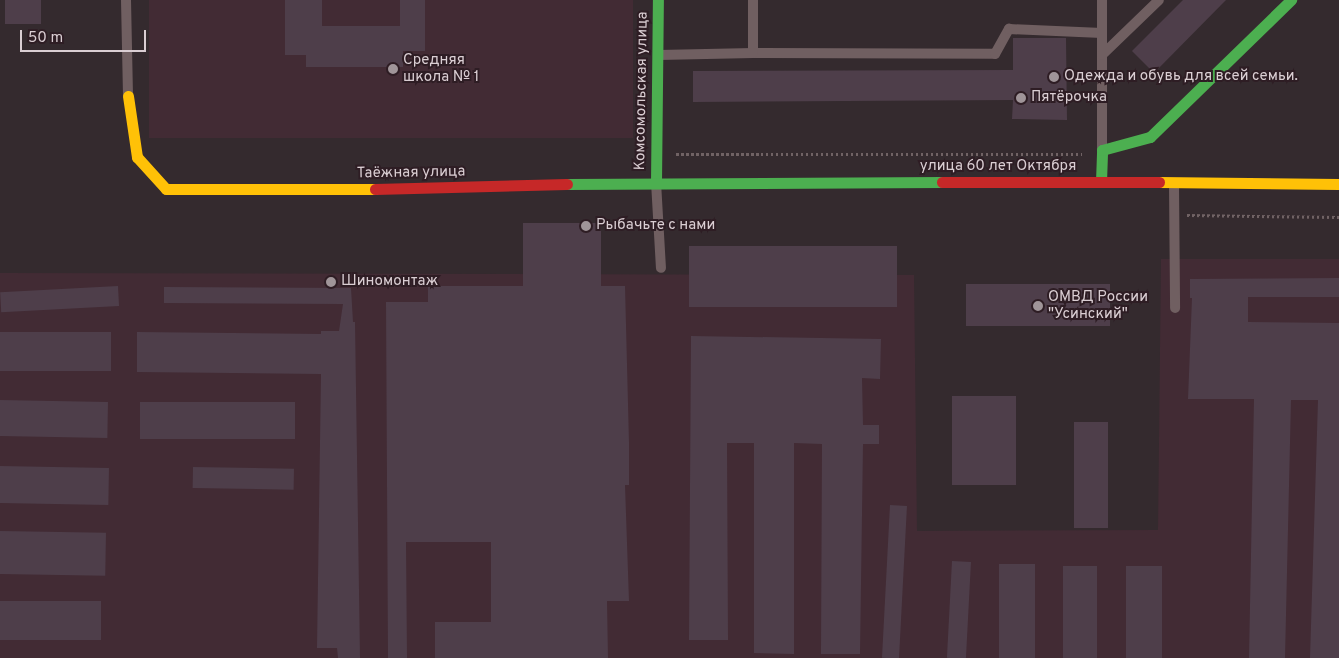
<!DOCTYPE html>
<meta charset="utf-8">
<style>
body{margin:0}
#map{position:relative;width:1339px;height:658px;overflow:hidden;background:#342a2e;font-family:Overpass,sans-serif}
div>[style]{position:absolute}
.built>*{inset:0;background:#422b34;transform-origin:0 0}
.building>*{inset:0;background:#4e3e4a;transform-origin:0 0}
.path>*{height:3px;margin-top:-1.5px;transform-origin:0;background:repeating-linear-gradient(90deg,#706264 0 2.5px,transparent 0 5px)}
.lane>*{height:10px;margin:-5px;padding:0 5px;transform-origin:5px;border-radius:5px;background:#705f61}
.fast>*{height:11px;margin:-5.5px;padding:0 5.5px;transform-origin:5.5px;border-radius:5.5px;background:#4caf50}
.slow>*{height:11px;margin:-5.5px;padding:0 5.5px;transform-origin:5.5px;border-radius:5.5px;background:#ffc107}
.jam>*{height:11px;margin:-5.5px;padding:0 5.5px;transform-origin:5.5px;border-radius:5.5px;background:#c62828}
.dots>*{width:14px;height:14px;translate:-50% -50%;box-sizing:border-box;border:2px solid #2e1d24;border-radius:50%}
span{translate:-50% -50%;white-space:nowrap;text-align:center;line-height:1.15;-webkit-text-stroke:4px #2e1d24;paint-order:stroke}
.poi-label{font-size:15px;color:#daced3}
.left{translate:0 -50%;text-align:left}
.street-label{font-size:15px;color:#daced3}
.scale{position:absolute;left:20px;top:30px;width:126px;height:22px;box-sizing:border-box;border:2px solid #daced3;border-top:0;padding-left:6px;font-size:15px;line-height:18px;white-space:nowrap;color:#daced3;-webkit-text-stroke:4px #2e1d24;paint-order:stroke}
</style>
<div id="map">
<div class="built">
<div style="left:149px;top:0;width:484px;height:138px"></div>
<div style="clip-path:polygon(1161px 259px,1339px 259px,1339px 658px,0 658px,0 273px,914px 275px,917px 531px,1158px 530px)"></div>
</div>
<div class="building">
<div style="left:5px;top:0;width:36px;height:24px"></div>
<div style="clip-path:polygon(285px 0,322px 0,322px 26px,400px 26px,400px 0,425px 0,425px 51px,403px 51px,403px 67px,306px 67px,306px 55px,285px 55px)"></div>
<div style="clip-path:polygon(1183px 0,1226px 0,1154px 73px,1132px 51px)"></div>
<div style="clip-path:polygon(1013px 38px,1066px 38px,1067px 120px,1012px 119px,1013px 100px,693px 102px,693px 71px,1013px 70px)"></div>
<div style="clip-path:polygon(523px 223px,601px 223px,601px 286px,625px 286px,629px 443px,629px 485px,625px 485px,629px 601px,607px 601px,608px 658px,435px 658px,435px 622px,491px 622px,491px 542px,406px 542px,407px 658px,388px 658px,386px 302px,428px 302px,428px 286px,523px 286px)"></div>
<div style="left:689px;top:246px;width:208px;height:61px"></div>
<div style="clip-path:polygon(1339px 278px,1339px 297px,1248px 297px,1248px 322px,1339px 323px,1339px 658px,1310px 658px,1318px 400px,1291px 400px,1285px 658px,1249px 658px,1254px 399px,1188px 399px,1192px 298px,1190px 298px,1190px 279px)"></div>
<div style="left:966px;top:284px;width:144px;height:42px"></div>
<div style="left:118px;top:286px;width:20px;height:118px;rotate:87deg"></div>
<div style="clip-path:polygon(164px 287px,351px 288px,353px 322px,355px 322px,360px 658px,338px 658px,337px 648px,317px 648px,321px 374px,137px 372px,137px 332px,321px 334px,321px 331px,339px 331px,343px 304px,164px 303px)"></div>
<div style="left:0;top:332px;width:111px;height:39px"></div>
<div style="clip-path:polygon(691px 336px,881px 339px,880px 379px,862px 378px,863px 425px,879px 425px,879px 444px,863px 444px,860px 654px,821px 654px,822px 444px,794px 443px,794px 654px,754px 653px,754px 443px,727px 443px,728px 640px,689px 640px)"></div>
<div style="left:952px;top:396px;width:64px;height:89px"></div>
<div style="left:0;top:400px;width:108px;height:36px;rotate:1deg"></div>
<div style="left:140px;top:402px;width:155px;height:37px"></div>
<div style="left:1074px;top:422px;width:34px;height:106px"></div>
<div style="left:0;top:466px;width:109px;height:37px;rotate:1deg"></div>
<div style="left:193px;top:467px;width:101px;height:21px;rotate:1deg"></div>
<div style="left:890px;top:505px;width:17px;height:153px;rotate:3deg"></div>
<div style="left:0;top:531px;width:106px;height:43px;rotate:1deg"></div>
<div style="left:952px;top:561px;width:19px;height:97px;rotate:3deg"></div>
<div style="left:999px;top:564px;width:36px;height:94px"></div>
<div style="left:1063px;top:566px;width:34px;height:92px"></div>
<div style="left:1126px;top:566px;width:36px;height:92px"></div>
<div style="left:0;top:601px;width:101px;height:39px"></div>
</div>
<div class="path">
<div style="left:676px;top:154px;width:406px"></div>
<div style="left:1187px;top:215px;width:152px;rotate:0.8deg"></div>
</div>
<div class="lane">
<div style="left:126px;top:0;width:95px;rotate:88.8deg"></div>
<div style="left:753px;top:0;width:53px;rotate:90deg"></div>
<div style="left:753px;top:53px;width:242px;rotate:0.2deg"></div>
<div style="left:995px;top:54px;width:29px;rotate:-61deg"></div>
<div style="left:1009px;top:29px;width:93px;rotate:2.5deg"></div>
<div style="left:1102px;top:0;width:149px;rotate:90deg"></div>
<div style="left:659px;top:55px;width:94px;rotate:-1.2deg"></div>
<div style="left:1102px;top:55px;width:79px;rotate:-44deg"></div>
<div style="left:656px;top:182px;width:86px;rotate:86.7deg"></div>
<div style="left:1174px;top:184px;width:124px;rotate:89.5deg"></div>
</div>
<div class="fast">
<div style="left:656px;top:182px;width:182px;rotate:-89.4deg"></div>
<div style="left:1101px;top:182px;width:32px;rotate:-88deg"></div>
<div style="left:1102px;top:150px;width:50px;rotate:-15.2deg"></div>
<div style="left:1150px;top:137px;width:197px;rotate:-44.2deg"></div>
<div style="left:567px;top:184px;width:375px;rotate:-0.3deg"></div>
</div>
<div class="slow">
<div style="left:128px;top:96px;width:62px;rotate:81.6deg"></div>
<div style="left:137px;top:157px;width:43px;rotate:47.8deg"></div>
<div style="left:166px;top:189px;width:209px"></div>
<div style="left:1159px;top:182px;width:180px;rotate:0.6deg"></div>
</div>
<div class="jam">
<div style="left:942px;top:182px;width:217px"></div>
<div style="left:375px;top:189px;width:192px;rotate:-1.5deg"></div>
</div>
<div class="dots">
<div style="left:393px;top:69px;background:#a09599"></div>
<div style="left:1054px;top:77px;background:#a09599"></div>
<div style="left:1021px;top:98px;background:#a09599"></div>
<div style="left:586px;top:226px;background:#a09599"></div>
<div style="left:331px;top:282px;background:#a09599"></div>
<div style="left:1038px;top:306px;background:#a09599"></div>
</div>
<div class="poi-label">
<span class="left" style="left:403px;top:69px">Средняя<br>школа № 1</span>
<span class="left" style="left:1064px;top:77px">Одежда и обувь для всей семьи.</span>
<span class="left" style="left:1031px;top:98px">Пятёрочка</span>
<span class="left" style="left:596px;top:226px">Рыбачьте с нами</span>
<span class="left" style="left:341px;top:282px">Шиномонтаж</span>
<span class="left" style="left:1048px;top:306px">ОМВД России<br>"Усинский"</span>
</div>
<div class="street-label">
<span style="left:642px;top:91px;rotate:-89deg">Комсомольская улица</span>
<span style="left:998px;top:167px">улица 60 лет Октября</span>
<span style="left:411px;top:173px;rotate:-1deg">Таёжная улица</span>
</div>
<div class="scale">50 m</div>
</div>
